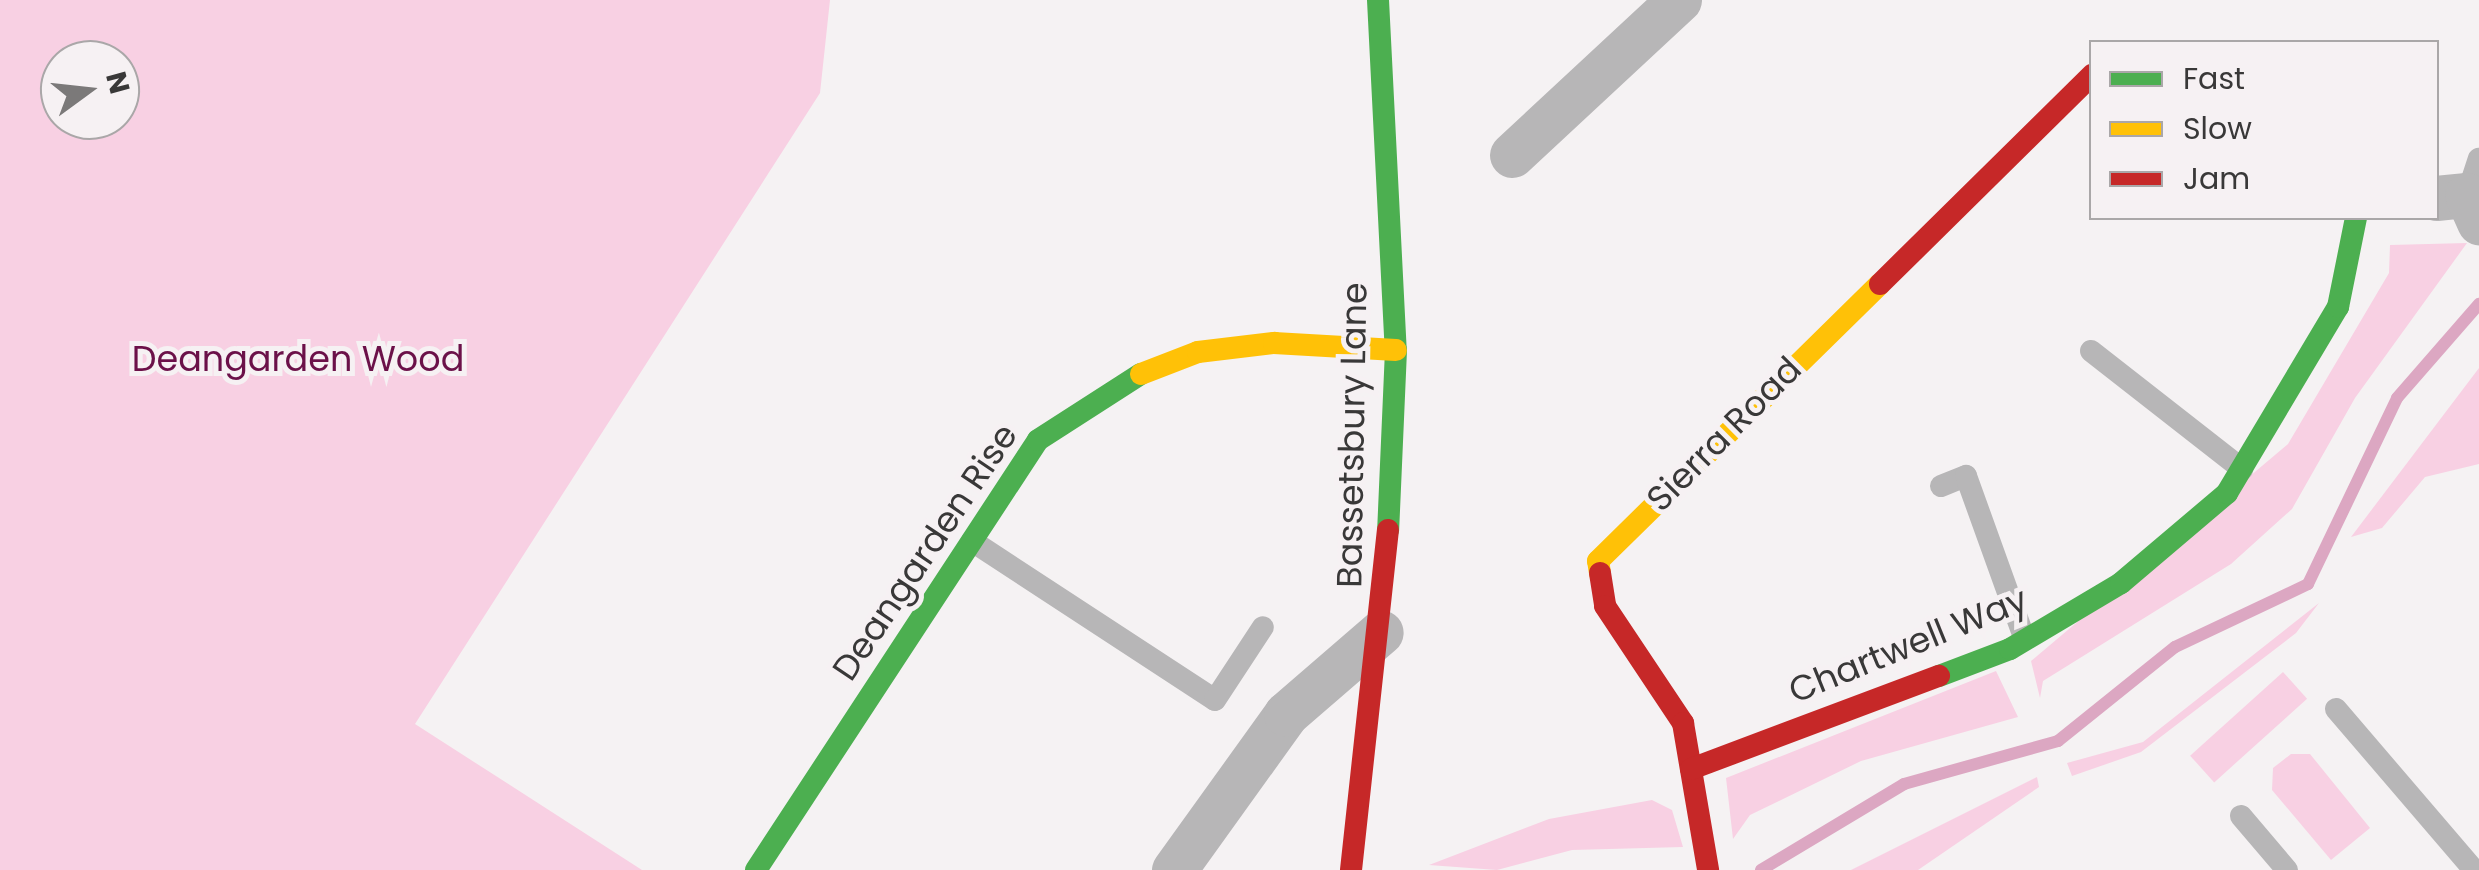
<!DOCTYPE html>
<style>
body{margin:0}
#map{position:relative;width:2479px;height:870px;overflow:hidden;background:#f5f2f3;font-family:Poppins,sans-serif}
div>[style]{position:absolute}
.green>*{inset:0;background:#f8d0e3;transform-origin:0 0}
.stream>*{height:12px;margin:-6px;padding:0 6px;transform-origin:6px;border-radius:6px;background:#dca7c2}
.lane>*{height:22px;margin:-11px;padding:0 11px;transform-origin:11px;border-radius:11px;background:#b7b6b7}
.street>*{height:45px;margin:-22.5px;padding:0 22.5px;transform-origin:22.5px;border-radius:22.5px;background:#b7b6b7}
.fast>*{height:22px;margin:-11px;padding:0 11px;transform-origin:11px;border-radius:11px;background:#4caf50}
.slow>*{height:22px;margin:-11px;padding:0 11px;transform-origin:11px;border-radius:11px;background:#ffc107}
.jam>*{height:22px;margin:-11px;padding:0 11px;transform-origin:11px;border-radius:11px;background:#c62828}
span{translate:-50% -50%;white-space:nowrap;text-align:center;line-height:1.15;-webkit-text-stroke:10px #f6f1f3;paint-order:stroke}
.park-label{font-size:35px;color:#6b1149}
.street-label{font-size:35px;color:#393838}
.legend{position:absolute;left:2089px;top:40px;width:350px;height:180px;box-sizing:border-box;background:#f6f1f3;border:2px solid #aaa7a8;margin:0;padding:12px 18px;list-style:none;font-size:30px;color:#393838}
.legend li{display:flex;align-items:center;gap:20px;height:50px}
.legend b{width:50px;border:2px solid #aaa7a8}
.north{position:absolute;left:40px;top:40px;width:100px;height:100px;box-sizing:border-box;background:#f6f1f3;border:2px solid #aaa7a8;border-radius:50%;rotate:75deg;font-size:28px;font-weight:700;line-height:40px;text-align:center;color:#393838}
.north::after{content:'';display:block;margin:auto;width:35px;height:45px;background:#7b7979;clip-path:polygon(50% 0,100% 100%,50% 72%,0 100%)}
</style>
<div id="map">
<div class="green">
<div style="clip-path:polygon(evenodd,0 0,830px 0,820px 93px,415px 724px,642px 870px,0 870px,0 0,60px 60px,120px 60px,120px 120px,60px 120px,60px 60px)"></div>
<div style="clip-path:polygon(2467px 243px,2355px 398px,2292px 509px,2231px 564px,2043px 681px,2040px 698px,2031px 661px,2288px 444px,2389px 273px,2390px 245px)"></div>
<div style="clip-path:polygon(2479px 368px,2479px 464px,2425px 477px,2382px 528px,2351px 537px)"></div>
<div style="clip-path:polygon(2319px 603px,2296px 633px,2141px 752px,2072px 776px,2067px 763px,2143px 742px)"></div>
<div style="clip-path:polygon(1996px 671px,2018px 717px,1861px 761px,1750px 815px,1733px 839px,1726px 778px)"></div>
<div style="left:2283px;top:672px;width:36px;height:125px;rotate:48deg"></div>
<div style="clip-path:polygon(2291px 754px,2310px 754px,2370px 828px,2331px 860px,2272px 790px,2273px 768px)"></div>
<div style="clip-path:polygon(2037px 777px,2039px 787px,1918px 870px,1851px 870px)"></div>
<div style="clip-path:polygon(1652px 800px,1672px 810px,1683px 847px,1572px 850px,1497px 870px,1429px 865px,1549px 819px)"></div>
</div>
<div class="stream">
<div style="left:1761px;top:870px;width:167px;rotate:-31deg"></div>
<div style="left:1904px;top:784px;width:160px;rotate:-15.6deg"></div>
<div style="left:2058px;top:741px;width:150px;rotate:-38.8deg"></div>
<div style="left:2175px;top:647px;width:147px;rotate:-25.3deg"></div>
<div style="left:2308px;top:584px;width:206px;rotate:-64.4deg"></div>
<div style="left:2397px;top:398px;width:125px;rotate:-48.9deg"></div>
</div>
<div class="lane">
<div style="left:2467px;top:195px;width:38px;rotate:-72deg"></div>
<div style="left:2091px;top:351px;width:192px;rotate:38deg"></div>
<div style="left:1941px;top:486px;width:27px;rotate:-22deg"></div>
<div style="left:1966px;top:476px;width:174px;rotate:70.2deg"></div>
<div style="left:972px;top:541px;width:290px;rotate:33.2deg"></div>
<div style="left:1215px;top:700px;width:87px;rotate:-56.7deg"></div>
<div style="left:2336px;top:709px;width:212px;rotate:49.4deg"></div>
<div style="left:2241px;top:816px;width:71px;rotate:49.6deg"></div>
</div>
<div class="street">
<div style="left:1512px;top:155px;width:228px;rotate:-42.9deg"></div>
<div style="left:2436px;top:198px;width:31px;rotate:-6deg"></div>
<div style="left:2467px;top:195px;width:30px;rotate:66deg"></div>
<div style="left:1174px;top:870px;width:192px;rotate:-54.3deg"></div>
<div style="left:1286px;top:714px;width:125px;rotate:-40.8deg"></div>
</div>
<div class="fast">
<div style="left:1378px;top:0;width:350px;rotate:87.1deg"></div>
<div style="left:1396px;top:350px;width:180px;rotate:92.5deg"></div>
<div style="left:1939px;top:676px;width:76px;rotate:-20.8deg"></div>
<div style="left:2010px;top:649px;width:129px;rotate:-30.7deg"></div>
<div style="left:2121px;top:583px;width:139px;rotate:-40.3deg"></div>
<div style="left:2227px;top:493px;width:217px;rotate:-59.2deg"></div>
<div style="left:2338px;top:307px;width:91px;rotate:-78.6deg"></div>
<div style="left:756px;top:870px;width:514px;rotate:-56.74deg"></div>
<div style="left:1038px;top:440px;width:122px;rotate:-32.7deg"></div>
</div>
<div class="slow">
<div style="left:1141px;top:374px;width:61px;rotate:-21.1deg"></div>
<div style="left:1198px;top:352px;width:77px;rotate:-6.8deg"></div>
<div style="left:1274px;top:343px;width:122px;rotate:3.3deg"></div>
<div style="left:1600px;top:573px;width:12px;rotate:-99deg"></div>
<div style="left:1598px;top:561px;width:395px;rotate:-44.5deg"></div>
</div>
<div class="jam">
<div style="left:1880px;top:284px;width:298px;rotate:-44.6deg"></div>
<div style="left:1600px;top:573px;width:33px;rotate:81deg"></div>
<div style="left:1605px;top:606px;width:141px;rotate:56.3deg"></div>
<div style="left:1683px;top:723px;width:149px;rotate:80.3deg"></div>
<div style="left:1691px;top:769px;width:265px;rotate:-20.6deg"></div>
<div style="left:1351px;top:870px;width:342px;rotate:-83.8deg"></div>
</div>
<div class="park-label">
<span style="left:298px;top:359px">Deangarden Wood</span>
</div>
<div class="street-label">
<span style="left:1724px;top:434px;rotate:-45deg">Sierra Road</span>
<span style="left:1352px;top:435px;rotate:-89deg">Bassetsbury Lane</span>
<span style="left:925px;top:552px;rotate:-56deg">Deangarden Rise</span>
<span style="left:1908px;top:645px;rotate:-22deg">Chartwell Way</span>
</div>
<ul class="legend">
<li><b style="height:12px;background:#4caf50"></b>Fast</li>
<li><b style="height:12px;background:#ffc107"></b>Slow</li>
<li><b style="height:12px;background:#c62828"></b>Jam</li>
</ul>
<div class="north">N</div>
</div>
